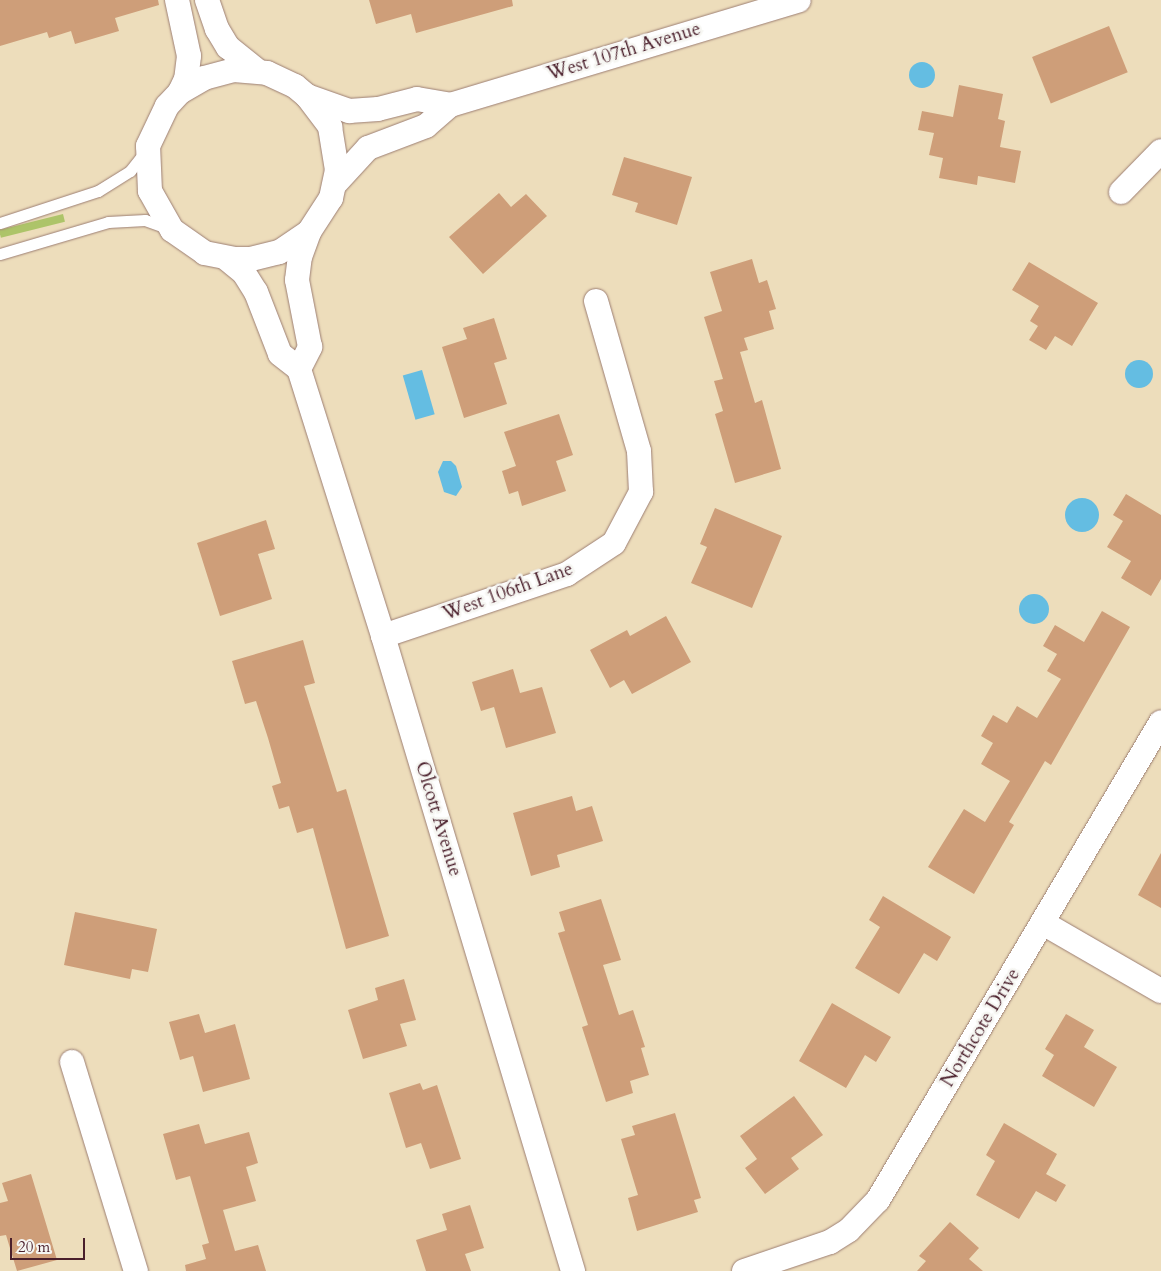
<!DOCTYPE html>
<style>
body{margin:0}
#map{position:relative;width:1161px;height:1271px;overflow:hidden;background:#edddbb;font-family:Cardo,serif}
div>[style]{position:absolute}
.green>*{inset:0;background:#adc469;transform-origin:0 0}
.water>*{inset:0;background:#64bde2;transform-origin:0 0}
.round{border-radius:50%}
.building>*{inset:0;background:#ce9e79;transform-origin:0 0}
.roads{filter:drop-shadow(0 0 1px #9c7e73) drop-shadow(0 0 1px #9c7e73)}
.service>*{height:11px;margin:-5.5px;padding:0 5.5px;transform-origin:5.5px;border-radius:5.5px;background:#fff}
.minor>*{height:24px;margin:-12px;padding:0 12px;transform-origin:12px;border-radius:12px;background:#fff}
span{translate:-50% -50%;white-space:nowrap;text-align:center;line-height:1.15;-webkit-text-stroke:5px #f6f6f2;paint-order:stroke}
.street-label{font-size:19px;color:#4a1f2b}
.scale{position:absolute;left:10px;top:1238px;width:75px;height:22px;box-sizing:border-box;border:2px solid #4a1f2b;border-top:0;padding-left:6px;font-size:15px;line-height:18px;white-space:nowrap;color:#4a1f2b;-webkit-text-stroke:4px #f6f6f2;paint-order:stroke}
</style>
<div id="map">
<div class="green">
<div style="left:63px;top:214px;width:8px;height:66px;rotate:76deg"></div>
</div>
<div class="water">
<div class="round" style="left:909px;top:62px;width:26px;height:26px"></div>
<div class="round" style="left:1125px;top:360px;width:28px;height:28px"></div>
<div style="left:422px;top:370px;width:46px;height:20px;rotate:74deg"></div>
<div style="clip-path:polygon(443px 461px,451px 461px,456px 466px,462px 487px,456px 496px,444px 492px,438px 472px)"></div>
<div class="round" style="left:1065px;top:498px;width:34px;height:34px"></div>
<div class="round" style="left:1019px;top:594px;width:30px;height:30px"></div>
</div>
<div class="building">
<div style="clip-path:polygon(0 0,158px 0,159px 5px,115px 18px,119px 31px,75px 44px,71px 31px,49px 38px,47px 32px,0 46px)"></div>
<div style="clip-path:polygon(369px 0,512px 0,513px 6px,416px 33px,411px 14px,376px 24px)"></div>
<div style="left:1109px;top:26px;width:50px;height:83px;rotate:68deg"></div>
<div style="clip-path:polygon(959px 85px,1003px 94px,998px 119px,1005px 121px,1000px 147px,1021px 151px,1015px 183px,978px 176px,977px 185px,939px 178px,943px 158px,929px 155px,934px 133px,918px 130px,922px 111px,953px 117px)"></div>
<div style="clip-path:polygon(624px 157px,692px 177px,677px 225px,635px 212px,638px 203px,612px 195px)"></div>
<div style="clip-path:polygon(499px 193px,511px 207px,526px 194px,547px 216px,483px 274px,449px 237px)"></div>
<div style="clip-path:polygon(752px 259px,759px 283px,767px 280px,776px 309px,769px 311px,774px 329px,744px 338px,748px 350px,740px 352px,755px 403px,762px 400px,781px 469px,735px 483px,715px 414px,723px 411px,714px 381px,723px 379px,704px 317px,722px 311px,710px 272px)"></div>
<div style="clip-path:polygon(1029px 262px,1098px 303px,1072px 346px,1055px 336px,1046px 350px,1029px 340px,1038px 326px,1030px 321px,1039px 306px,1012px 290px)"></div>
<div style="clip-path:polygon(494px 318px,507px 359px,494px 363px,507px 404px,464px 418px,442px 347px,467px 339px,463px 328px)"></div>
<div style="clip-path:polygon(559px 414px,573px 455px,556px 461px,566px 491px,522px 506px,518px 491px,509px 494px,502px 471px,516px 466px,504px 432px)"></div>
<div style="clip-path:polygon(1126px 494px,1161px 515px,1161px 579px,1151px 596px,1121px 578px,1131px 561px,1107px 547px,1123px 521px,1113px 515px)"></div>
<div style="clip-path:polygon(715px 508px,782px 536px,752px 608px,691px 583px,707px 547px,700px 544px)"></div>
<div style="clip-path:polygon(266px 520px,275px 549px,258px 554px,272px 599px,220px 616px,197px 543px)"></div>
<div style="clip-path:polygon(1102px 611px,1130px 627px,1051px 765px,1045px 761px,1009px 822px,1014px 825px,974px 894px,928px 867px,964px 809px,985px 822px,1010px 781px,981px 764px,993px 743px,981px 736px,993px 715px,1007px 723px,1017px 706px,1037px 718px,1061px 679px,1047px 671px,1057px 654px,1043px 646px,1055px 625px,1084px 642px)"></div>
<div style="clip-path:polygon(666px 616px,691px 662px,632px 694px,624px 680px,610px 688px,590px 650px,627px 630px,630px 636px)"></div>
<div style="clip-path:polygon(303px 640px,315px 683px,304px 686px,337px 792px,346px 789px,389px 936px,346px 949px,313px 828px,297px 833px,289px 806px,279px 809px,272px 786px,281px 783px,268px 738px,256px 701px,245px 704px,232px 661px)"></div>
<div style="clip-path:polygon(513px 669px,520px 693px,542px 687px,556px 733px,506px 748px,494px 707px,481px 711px,472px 682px)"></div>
<div style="clip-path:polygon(572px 796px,576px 811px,592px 806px,603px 841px,557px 855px,560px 867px,531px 876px,513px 813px)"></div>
<div style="clip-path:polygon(1161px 853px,1161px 908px,1138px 895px)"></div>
<div style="clip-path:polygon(883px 896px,951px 937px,937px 961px,924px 953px,899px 994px,855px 968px,880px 927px,869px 920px)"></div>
<div style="clip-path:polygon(601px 899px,621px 960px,603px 965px,619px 1015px,633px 1010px,645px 1047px,641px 1048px,649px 1075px,630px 1081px,633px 1093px,606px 1102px,582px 1027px,588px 1025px,558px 933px,565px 931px,559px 912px)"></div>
<div style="clip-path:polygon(75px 912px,157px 929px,148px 972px,132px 969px,130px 979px,64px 965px)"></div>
<div style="clip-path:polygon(404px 979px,416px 1020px,400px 1024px,407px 1046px,363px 1059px,348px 1010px,378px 1000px,375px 988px)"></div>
<div style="clip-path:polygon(832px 1003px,891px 1037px,876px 1062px,865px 1055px,846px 1088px,799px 1061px)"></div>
<div style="clip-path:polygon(199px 1014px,205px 1033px,235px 1024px,250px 1079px,203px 1092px,193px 1056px,180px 1060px,169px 1022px)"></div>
<div style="clip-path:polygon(1066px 1014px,1094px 1030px,1084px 1047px,1117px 1067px,1094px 1107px,1042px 1076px,1054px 1055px,1045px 1049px)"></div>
<div style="clip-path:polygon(420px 1083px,423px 1090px,437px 1085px,461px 1159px,430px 1169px,421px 1143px,406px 1148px,389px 1093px)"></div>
<div style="clip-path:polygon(794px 1096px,823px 1135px,791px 1158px,799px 1169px,765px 1194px,745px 1168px,757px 1159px,740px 1136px)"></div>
<div style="clip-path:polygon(675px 1113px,701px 1198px,694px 1200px,698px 1212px,637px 1231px,628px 1198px,638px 1195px,621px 1139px,635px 1135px,632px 1126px)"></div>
<div style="clip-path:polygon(1004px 1123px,1057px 1154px,1046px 1174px,1066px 1185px,1056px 1202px,1036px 1191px,1019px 1219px,976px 1195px,995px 1161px,986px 1155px)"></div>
<div style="clip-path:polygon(199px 1124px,205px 1144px,249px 1132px,258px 1163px,246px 1167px,256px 1201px,223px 1210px,235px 1251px,258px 1245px,266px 1271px,186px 1271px,185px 1265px,206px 1259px,202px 1245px,209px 1243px,190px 1176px,176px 1180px,163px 1134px)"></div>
<div style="clip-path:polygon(31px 1174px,57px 1260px,17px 1271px,6px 1235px,0 1236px,0 1203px,8px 1201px,2px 1183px)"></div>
<div style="clip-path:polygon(470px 1205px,484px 1248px,465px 1254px,471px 1271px,426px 1271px,416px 1240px,447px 1230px,442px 1214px)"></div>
<div style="clip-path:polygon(950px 1222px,979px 1248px,969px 1259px,983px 1271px,917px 1271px,926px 1261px,919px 1256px)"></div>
</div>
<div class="roads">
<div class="service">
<div style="left:0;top:223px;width:103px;rotate:-18.1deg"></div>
<div style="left:98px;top:191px;width:38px;rotate:-32deg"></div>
<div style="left:130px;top:171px;width:24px;rotate:-52deg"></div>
<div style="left:0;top:254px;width:113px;rotate:-16.5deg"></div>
<div style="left:108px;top:222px;width:37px;rotate:-3deg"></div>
<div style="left:145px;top:220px;width:23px;rotate:20deg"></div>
</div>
<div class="minor">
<div style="left:177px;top:0;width:57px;rotate:77.9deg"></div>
<div style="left:189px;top:56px;width:23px;rotate:97deg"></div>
<div style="left:186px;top:79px;width:14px;rotate:115deg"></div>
<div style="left:207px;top:0;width:31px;rotate:71deg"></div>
<div style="left:217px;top:29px;width:21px;rotate:59deg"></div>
<div style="left:228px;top:47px;width:38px;rotate:39deg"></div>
<div style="left:307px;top:96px;width:39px;rotate:53deg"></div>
<div style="left:330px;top:127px;width:44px;rotate:80.8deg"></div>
<div style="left:337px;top:170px;width:29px;rotate:102deg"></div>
<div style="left:331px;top:198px;width:40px;rotate:122.9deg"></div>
<div style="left:309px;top:232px;width:36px;rotate:146deg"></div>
<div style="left:279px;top:252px;width:29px;rotate:166deg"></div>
<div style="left:251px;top:259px;width:16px;rotate:180deg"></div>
<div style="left:235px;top:259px;width:31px;rotate:-169deg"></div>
<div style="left:205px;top:253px;width:40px;rotate:-145.1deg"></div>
<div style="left:172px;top:230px;width:45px;rotate:-119.4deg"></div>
<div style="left:150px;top:191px;width:45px;rotate:-92.5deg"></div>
<div style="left:148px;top:146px;width:44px;rotate:-64.6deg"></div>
<div style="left:167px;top:106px;width:19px;rotate:-47deg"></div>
<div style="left:180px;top:92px;width:28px;rotate:-30deg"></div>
<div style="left:204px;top:78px;width:31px;rotate:-15deg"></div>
<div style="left:234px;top:70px;width:33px;rotate:5deg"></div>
<div style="left:267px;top:73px;width:31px;rotate:25deg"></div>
<div style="left:295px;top:86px;width:16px;rotate:40deg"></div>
<div style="left:307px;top:96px;width:45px;rotate:19.7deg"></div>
<div style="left:349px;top:111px;width:29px;rotate:-4deg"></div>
<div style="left:378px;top:109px;width:40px;rotate:-14.4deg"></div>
<div style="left:417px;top:99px;width:34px;rotate:10deg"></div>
<div style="left:335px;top:184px;width:49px;rotate:-47.5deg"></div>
<div style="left:368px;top:148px;width:62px;rotate:-20.8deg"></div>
<div style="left:426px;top:126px;width:32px;rotate:-41deg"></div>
<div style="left:450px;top:105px;width:364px;rotate:-16.7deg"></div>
<div style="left:1121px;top:192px;width:57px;rotate:-45.7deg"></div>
<div style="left:227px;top:259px;width:22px;rotate:39deg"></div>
<div style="left:244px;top:273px;width:22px;rotate:58deg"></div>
<div style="left:256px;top:292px;width:66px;rotate:68.8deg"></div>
<div style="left:280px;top:354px;width:24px;rotate:38deg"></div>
<div style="left:299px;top:369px;width:280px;rotate:72.5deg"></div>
<div style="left:383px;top:636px;width:663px;rotate:73.34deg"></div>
<div style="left:299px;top:369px;width:25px;rotate:-63deg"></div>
<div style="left:310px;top:347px;width:68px;rotate:-101deg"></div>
<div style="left:297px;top:280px;width:23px;rotate:-83deg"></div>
<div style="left:300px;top:257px;width:27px;rotate:-70deg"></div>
<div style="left:383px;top:636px;width:194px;rotate:-18.6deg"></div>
<div style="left:567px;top:574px;width:56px;rotate:-33.4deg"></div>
<div style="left:614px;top:543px;width:58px;rotate:-62.1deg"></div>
<div style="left:641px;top:492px;width:41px;rotate:-92.8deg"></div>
<div style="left:639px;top:451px;width:156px;rotate:-106deg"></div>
<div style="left:1043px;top:923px;width:136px;rotate:30deg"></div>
<div style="left:72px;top:1062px;width:219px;rotate:73deg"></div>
<div style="left:744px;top:1271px;width:91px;rotate:-18.6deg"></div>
<div style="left:830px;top:1242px;width:22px;rotate:-32deg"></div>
<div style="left:849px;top:1230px;width:42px;rotate:-46deg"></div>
<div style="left:878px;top:1200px;width:555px;rotate:-59.37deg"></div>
</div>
</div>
<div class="street-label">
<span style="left:624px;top:52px;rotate:-17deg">West 107th Avenue</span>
<span style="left:508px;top:592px;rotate:-20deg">West 106th Lane</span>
<span style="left:438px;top:819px;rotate:73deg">Olcott Avenue</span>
<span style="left:981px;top:1028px;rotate:-59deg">Northcote Drive</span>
</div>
<div class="scale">20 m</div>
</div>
